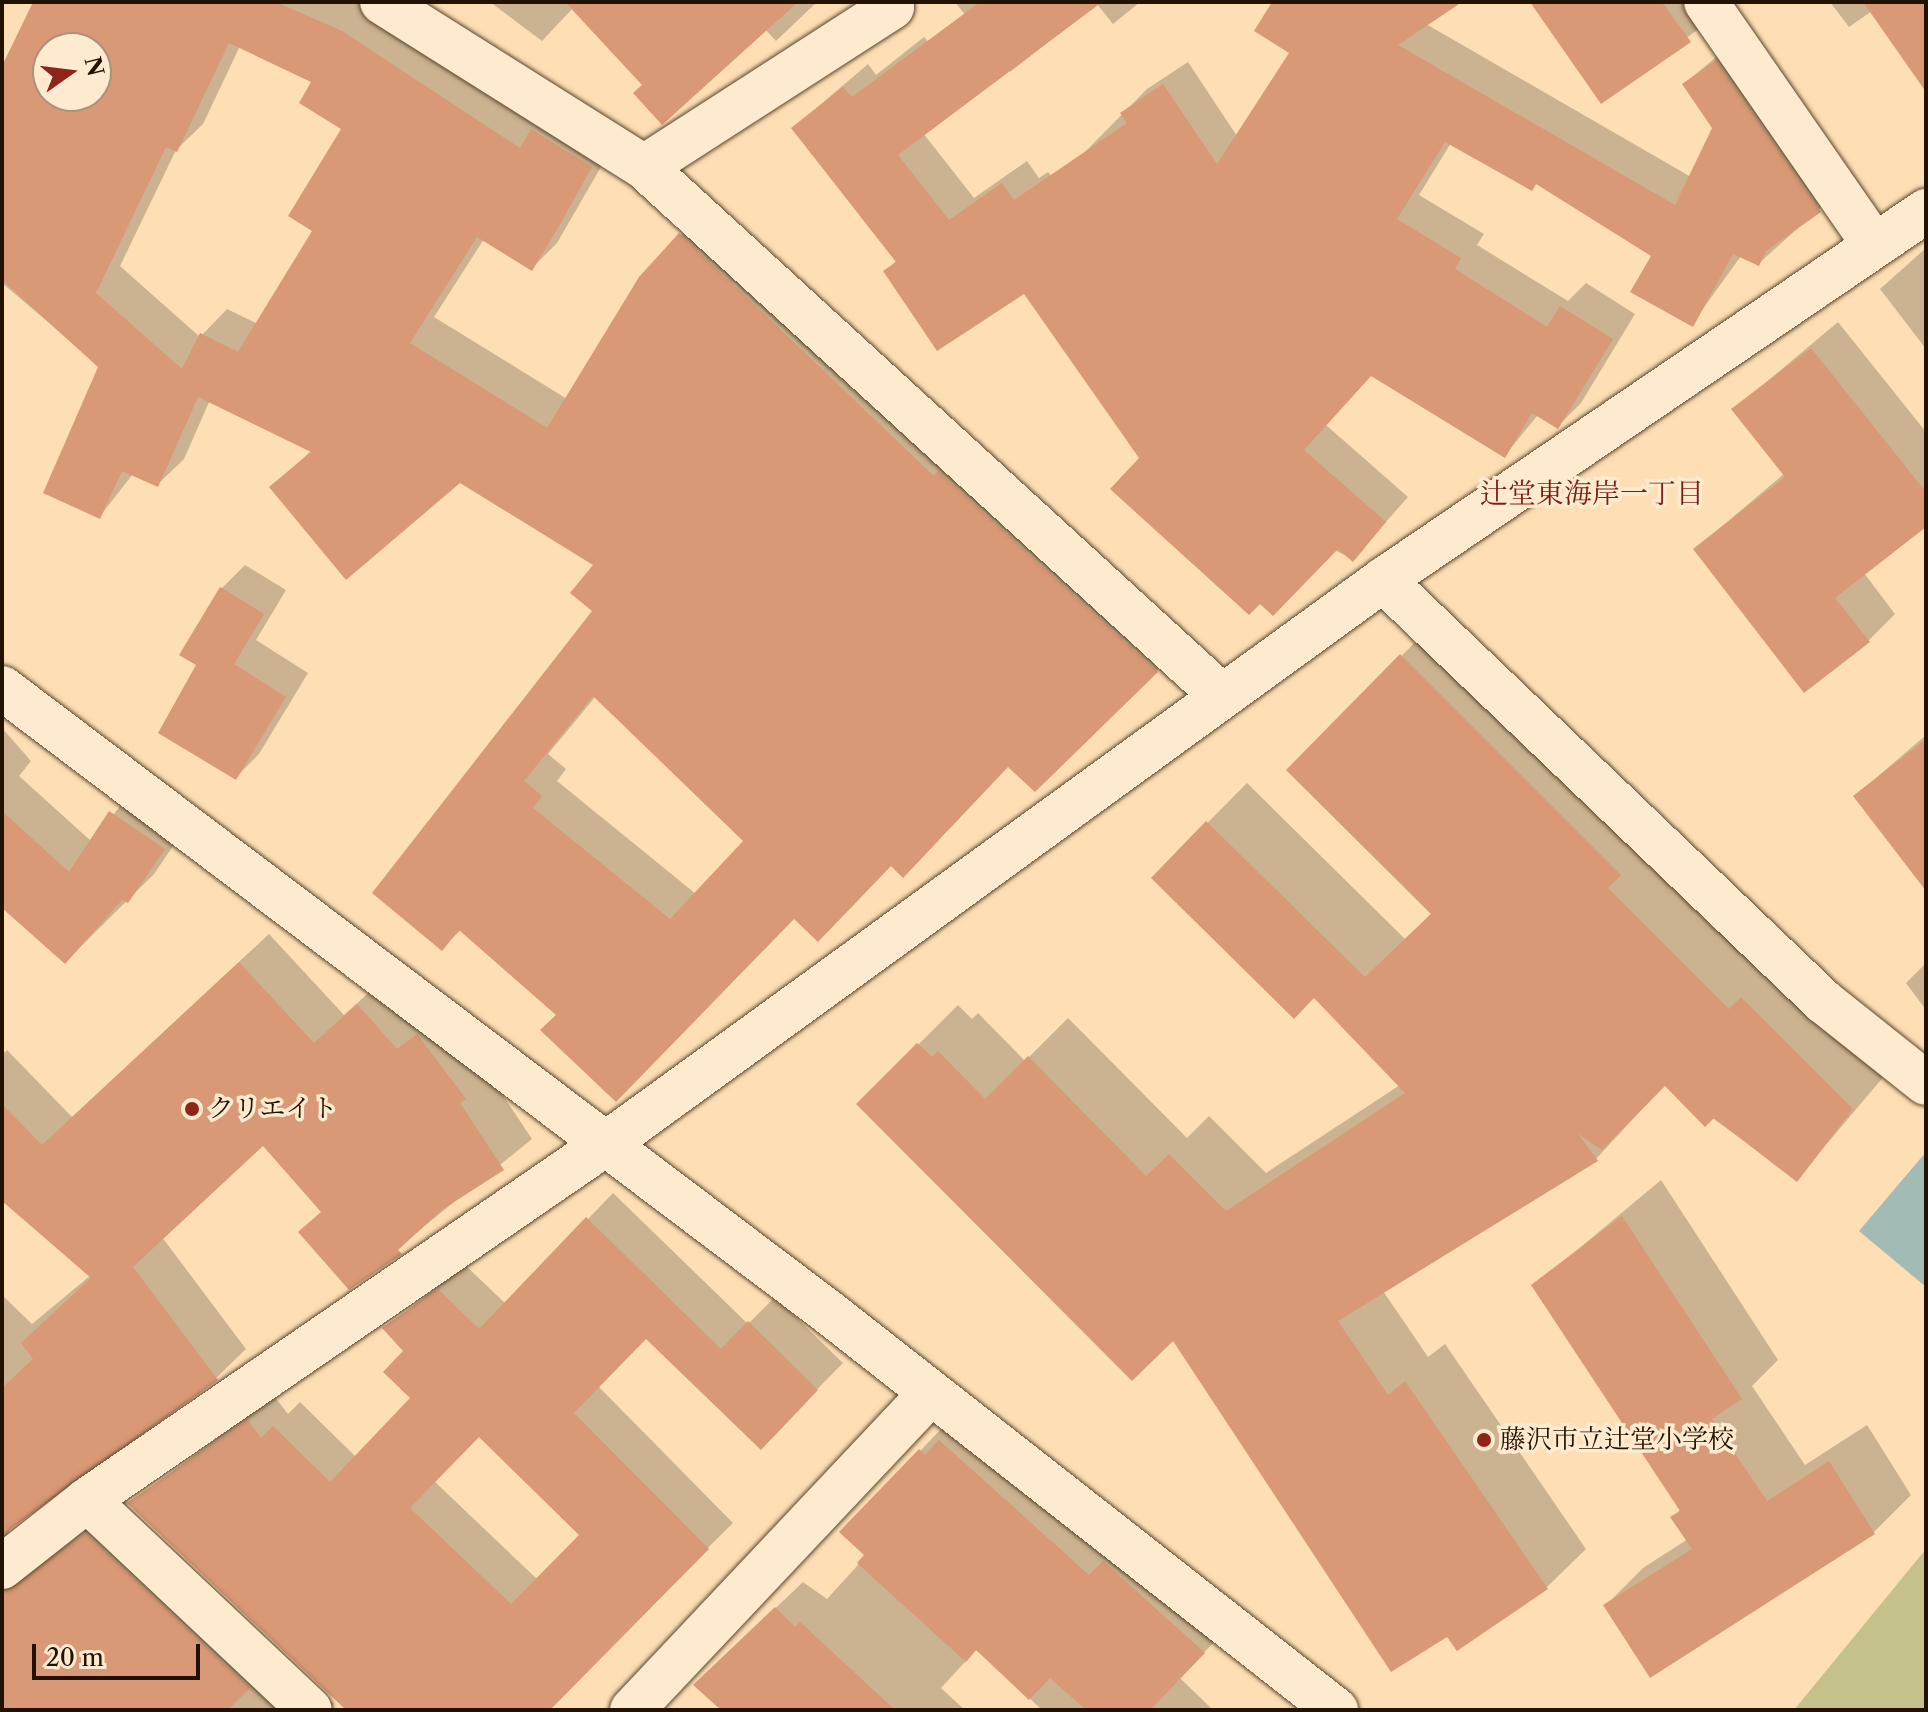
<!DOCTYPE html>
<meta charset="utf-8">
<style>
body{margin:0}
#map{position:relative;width:1928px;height:1712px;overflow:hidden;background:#fedfb5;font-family:"Libre Caslon Text","Noto Serif JP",serif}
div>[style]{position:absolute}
.green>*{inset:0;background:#c4c18a}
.water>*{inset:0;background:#a2bbb5}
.shadow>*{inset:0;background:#0003}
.building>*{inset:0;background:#d99876}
.roads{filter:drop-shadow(0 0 2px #5a452d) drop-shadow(0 0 2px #5a452d)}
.minor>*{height:44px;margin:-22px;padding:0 22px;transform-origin:22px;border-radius:22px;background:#feeacf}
.dots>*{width:22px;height:22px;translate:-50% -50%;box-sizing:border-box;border:4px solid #feeacf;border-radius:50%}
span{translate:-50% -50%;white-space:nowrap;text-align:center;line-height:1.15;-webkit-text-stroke:7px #feeacf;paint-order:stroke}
.poi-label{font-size:26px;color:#241200}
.left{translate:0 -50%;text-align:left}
.neighbourhood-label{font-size:28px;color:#7a1f14}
.frame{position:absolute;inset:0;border:4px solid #241200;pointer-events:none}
.north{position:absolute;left:32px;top:32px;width:80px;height:80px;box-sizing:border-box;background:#feeacf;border:2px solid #a7947c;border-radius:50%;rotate:76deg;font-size:22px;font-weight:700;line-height:32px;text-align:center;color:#241200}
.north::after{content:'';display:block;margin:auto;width:28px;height:36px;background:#8f2418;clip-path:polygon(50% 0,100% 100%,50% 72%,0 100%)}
.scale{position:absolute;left:32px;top:1644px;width:168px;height:36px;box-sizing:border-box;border:4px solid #241200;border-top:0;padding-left:10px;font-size:24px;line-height:28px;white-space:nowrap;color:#241200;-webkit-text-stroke:6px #feeacf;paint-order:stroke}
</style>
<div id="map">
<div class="green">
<div style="clip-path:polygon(1926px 1549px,1926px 1710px,1794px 1710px)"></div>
</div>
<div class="water">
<div style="clip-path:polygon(1926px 1152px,1926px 1287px,1859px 1231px)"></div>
</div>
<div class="shadow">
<div style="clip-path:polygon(evenodd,37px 2px,360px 2px,616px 141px,557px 243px,532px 268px,484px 239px,434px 317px,567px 399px,641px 278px,706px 209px,1182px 646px,1035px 790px,1009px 765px,891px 864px,794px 917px,559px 1014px,461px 930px,442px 948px,595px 611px,596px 565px,460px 481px,272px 487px,312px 450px,210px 400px,184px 459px,158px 484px,133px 474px,100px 516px,101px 367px,2px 283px,2px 114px,37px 2px,240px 46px,314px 81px,344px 128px,315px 231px,258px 324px,227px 309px,200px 337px,120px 266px,176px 150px,203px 124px,240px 46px,37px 2px,48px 48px,96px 48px,96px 96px,48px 96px,48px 48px,37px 2px,596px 696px,746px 841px,696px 894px,557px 781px,566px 769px,548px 754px,596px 696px)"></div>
<div style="clip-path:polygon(490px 2px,817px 2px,776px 41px,765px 29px,644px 84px,573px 8px,542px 41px)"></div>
<div style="clip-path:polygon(955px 2px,1140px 2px,1113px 24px,1097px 4px,1010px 72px)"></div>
<div style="clip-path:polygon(1274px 2px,1459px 2px,1426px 24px,1691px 177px,1715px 128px,1684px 84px,1740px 37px,1844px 187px,1758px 264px,1741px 256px,1692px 324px,1654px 255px,1537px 182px,1451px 143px,1419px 195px,1484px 234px,1477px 245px,1568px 301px,1586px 283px,1635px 314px,1581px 403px,1557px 427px,1538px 415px,1504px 456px,1372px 374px,1326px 425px,1408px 497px,1353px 559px,1142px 458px,1025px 291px,886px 271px,897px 260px,793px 128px,868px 64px,876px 75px,924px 37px,972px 90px,923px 133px,974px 198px,1027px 161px,1039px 178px,1048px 172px,1075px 201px,1079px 158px,1147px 89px,1188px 62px,1237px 136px,1292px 52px)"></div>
<div style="clip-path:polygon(1532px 2px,1704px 2px,1714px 17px,1602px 102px)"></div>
<div style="clip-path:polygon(1830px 2px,1926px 2px,1926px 89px,1872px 11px,1849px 27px)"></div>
<div style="clip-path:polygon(1926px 248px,1926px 349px,1880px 289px)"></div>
<div style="clip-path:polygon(1838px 322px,1926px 432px,1926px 524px,1864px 573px,1895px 614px,1868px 641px,1695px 549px,1784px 474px,1734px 409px)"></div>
<div style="clip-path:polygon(245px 565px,286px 590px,256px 640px,308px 673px,259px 754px,236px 777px,199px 665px,221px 589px)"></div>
<div style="clip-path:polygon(1440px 617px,1891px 1068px,1797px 1179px,1665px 1084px,1596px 1159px,1383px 1291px,1428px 1357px,1445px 1344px,1586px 1549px,1546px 1588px,1173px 1337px,859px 1104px,958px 1005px,972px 1019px,978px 1013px,1025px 1061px,1068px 1018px,1187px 1138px,1209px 1116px,1266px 1173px,1400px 1085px,1314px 996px,1153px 878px,1247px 783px,1405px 939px,1432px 913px,1289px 770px)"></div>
<div style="clip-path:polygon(2px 728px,31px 761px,19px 776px,91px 841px,138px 785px,190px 821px,154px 874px,65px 962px,2px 905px)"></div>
<div style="clip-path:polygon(1926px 735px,1926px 888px,1855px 796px)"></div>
<div style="clip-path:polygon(269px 934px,344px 1015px,387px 976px,488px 1073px,532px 1139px,349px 1287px,323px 1211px,264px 1144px,162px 1237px,246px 1349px,216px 1378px,10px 1528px,6px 1539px,116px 1505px,334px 1704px,328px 1710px,8px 1710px,2px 1704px,2px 1295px,32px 1324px,91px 1275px,2px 1196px,2px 1055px,7px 1050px,72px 1117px)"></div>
<div style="clip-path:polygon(1926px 963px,1926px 1010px,1906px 983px)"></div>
<div style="clip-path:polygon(1661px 1180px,1778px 1360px,1752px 1386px,1805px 1465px,1867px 1425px,1911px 1495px,1874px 1532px,1606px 1605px,1643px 1568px,1688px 1539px,1673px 1517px,1681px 1509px,1534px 1286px)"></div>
<div style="clip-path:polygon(evenodd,613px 1193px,748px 1324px,775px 1297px,843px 1363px,786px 1421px,646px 1336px,598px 1386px,733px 1523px,544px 1710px,348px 1710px,130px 1503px,274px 1396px,288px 1414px,300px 1402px,356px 1457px,413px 1398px,406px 1351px,385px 1328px,465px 1265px,506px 1304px,613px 1193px,479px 1435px,582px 1535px,538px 1580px,434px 1481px,479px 1435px)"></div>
<div style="clip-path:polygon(947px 1423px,1230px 1625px,1180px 1678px,1213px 1710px,1042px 1710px,977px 1649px,941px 1688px,965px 1710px,724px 1710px,723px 1658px,803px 1582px,827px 1599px,867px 1555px,842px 1532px)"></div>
</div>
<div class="building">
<div style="clip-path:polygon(evenodd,33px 2px,276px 2px,342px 31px,520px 148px,531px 129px,592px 167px,559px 226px,532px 271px,477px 237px,410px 343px,547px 428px,639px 277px,679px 233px,934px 476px,938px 471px,1158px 672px,1035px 792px,1008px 767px,903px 878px,891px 866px,818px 942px,794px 919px,616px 1102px,540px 1030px,556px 1015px,459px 930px,442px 951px,372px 893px,592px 611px,570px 593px,593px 565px,460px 483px,346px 580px,269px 487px,311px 452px,198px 397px,158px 487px,122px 471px,100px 519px,43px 493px,98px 367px,2px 280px,2px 66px,33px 2px,229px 43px,311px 82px,299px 103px,341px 129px,288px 216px,312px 231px,238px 352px,200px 333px,182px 369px,96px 293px,166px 147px,177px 152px,229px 43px,33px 2px,48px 48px,96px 48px,96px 96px,48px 96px,48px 48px,33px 2px,593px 696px,743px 841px,670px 919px,533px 808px,542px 796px,524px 781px,593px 696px)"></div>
<div style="clip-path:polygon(565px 2px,798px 2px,662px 125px,633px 93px,642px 85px)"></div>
<div style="clip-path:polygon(980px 2px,1102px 2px,898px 155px,949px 220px,1002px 183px,1014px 200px,1127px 123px,1120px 113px,1163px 84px,1217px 164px,1289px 53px,1254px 31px,1272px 2px,1462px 2px,1398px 45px,1675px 205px,1712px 128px,1682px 84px,1716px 60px,1821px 212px,1766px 251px,1759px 266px,1733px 254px,1693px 327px,1630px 292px,1651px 256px,1536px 184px,1532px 191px,1445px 142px,1397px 219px,1461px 258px,1455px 269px,1547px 327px,1560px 306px,1613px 339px,1558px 429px,1532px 413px,1505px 458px,1371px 376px,1304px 450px,1386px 522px,1353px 562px,1338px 549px,1273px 616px,1260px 604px,1249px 615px,1110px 489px,1139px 458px,1024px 294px,937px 351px,883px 271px,896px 262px,791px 128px,843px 87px,852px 97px)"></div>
<div style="clip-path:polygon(1530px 2px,1662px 2px,1691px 42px,1601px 104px)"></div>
<div style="clip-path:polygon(1863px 2px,1926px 2px,1926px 92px)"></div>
<div style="clip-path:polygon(1811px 348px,1926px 492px,1926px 527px,1835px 598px,1870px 642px,1804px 693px,1693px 549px,1785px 477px,1731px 409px)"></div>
<div style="clip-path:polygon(220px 587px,264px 614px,234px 664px,286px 697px,236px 780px,158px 733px,196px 665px,179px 655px)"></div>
<div style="clip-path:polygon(1400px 654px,1621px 875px,1608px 888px,1729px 1009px,1741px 997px,1853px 1109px,1797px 1182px,1714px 1118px,1705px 1127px,1665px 1086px,1602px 1150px,1578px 1134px,1598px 1161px,1338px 1321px,1388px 1395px,1405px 1381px,1548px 1589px,1457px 1651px,1447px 1637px,1391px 1672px,1173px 1341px,1132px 1381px,856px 1104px,917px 1043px,932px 1057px,938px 1051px,985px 1099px,1028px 1056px,1146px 1176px,1169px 1154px,1226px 1211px,1405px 1093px,1314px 998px,1294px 1019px,1151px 878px,1206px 821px,1365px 977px,1431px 914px,1286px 770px)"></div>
<div style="clip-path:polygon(1926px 739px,1926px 891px,1853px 796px)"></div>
<div style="clip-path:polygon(2px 811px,69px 872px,109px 811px,165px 849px,128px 903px,122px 900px,65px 964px,2px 908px)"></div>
<div style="clip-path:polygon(239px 962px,314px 1043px,357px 1004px,397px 1049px,417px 1034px,466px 1099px,460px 1103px,504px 1170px,443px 1209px,398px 1250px,402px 1254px,349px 1290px,298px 1232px,321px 1212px,263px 1146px,133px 1267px,218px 1380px,2px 1535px,2px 1388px,33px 1359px,21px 1343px,91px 1278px,2px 1201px,2px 1104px,42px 1145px)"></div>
<div style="clip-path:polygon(1622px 1216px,1742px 1399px,1712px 1419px,1767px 1501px,1829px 1461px,1875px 1534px,1650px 1678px,1603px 1605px,1692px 1549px,1670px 1517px,1680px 1511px,1531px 1285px)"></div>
<div style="clip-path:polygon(evenodd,586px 1217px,721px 1349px,748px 1321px,818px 1390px,761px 1450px,646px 1339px,574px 1413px,709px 1549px,550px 1710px,346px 1710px,127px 1503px,248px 1420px,261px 1438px,273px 1426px,330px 1482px,410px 1398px,383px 1372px,403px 1351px,382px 1328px,438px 1289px,479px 1329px,586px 1217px,479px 1437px,579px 1535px,511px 1604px,410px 1508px,479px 1437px)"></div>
<div style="clip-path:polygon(939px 1440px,1089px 1575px,1103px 1561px,1205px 1653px,1150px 1710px,1086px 1710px,1050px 1678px,1029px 1700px,976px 1650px,966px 1662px,857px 1563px,864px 1555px,839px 1532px,919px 1449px,925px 1455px)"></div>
<div style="clip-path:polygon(86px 1533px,250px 1688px,228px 1710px,2px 1710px,2px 1591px)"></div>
<div style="clip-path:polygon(775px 1607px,795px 1627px,800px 1622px,895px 1710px,721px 1710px,693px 1685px)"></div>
</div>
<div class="roads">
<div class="minor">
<div style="left:382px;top:2px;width:310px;rotate:32.2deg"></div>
<div style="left:644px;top:167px;width:782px;rotate:42.46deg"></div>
<div style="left:1706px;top:2px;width:293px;rotate:55.3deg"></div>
<div style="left:644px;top:167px;width:295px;rotate:-32.8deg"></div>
<div style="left:892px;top:7px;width:6px;rotate:-129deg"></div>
<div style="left:1383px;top:580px;width:610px;rotate:43.74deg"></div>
<div style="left:1824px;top:1002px;width:130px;rotate:38.5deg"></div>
<div style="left:2px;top:688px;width:1034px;rotate:37.06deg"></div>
<div style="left:827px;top:1311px;width:647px;rotate:38.09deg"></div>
<div style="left:87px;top:1500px;width:306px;rotate:43.3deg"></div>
<div style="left:2px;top:1567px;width:108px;rotate:-38.2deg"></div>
<div style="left:87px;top:1500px;width:631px;rotate:-34.47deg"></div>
<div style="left:607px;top:1143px;width:959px;rotate:-35.96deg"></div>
<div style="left:1383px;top:580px;width:657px;rotate:-34.2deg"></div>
<div style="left:632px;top:1710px;width:433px;rotate:-46.7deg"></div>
</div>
</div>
<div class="dots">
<div style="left:192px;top:1109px;background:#8f2418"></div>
<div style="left:1484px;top:1440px;background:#8f2418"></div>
</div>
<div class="poi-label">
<span class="left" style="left:208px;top:1109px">クリエイト</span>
<span class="left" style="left:1500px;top:1440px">藤沢市立辻堂小学校</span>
</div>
<div class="neighbourhood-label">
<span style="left:1592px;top:493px">辻堂東海岸一丁目</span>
</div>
<div class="frame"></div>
<div class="north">N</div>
<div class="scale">20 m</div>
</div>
